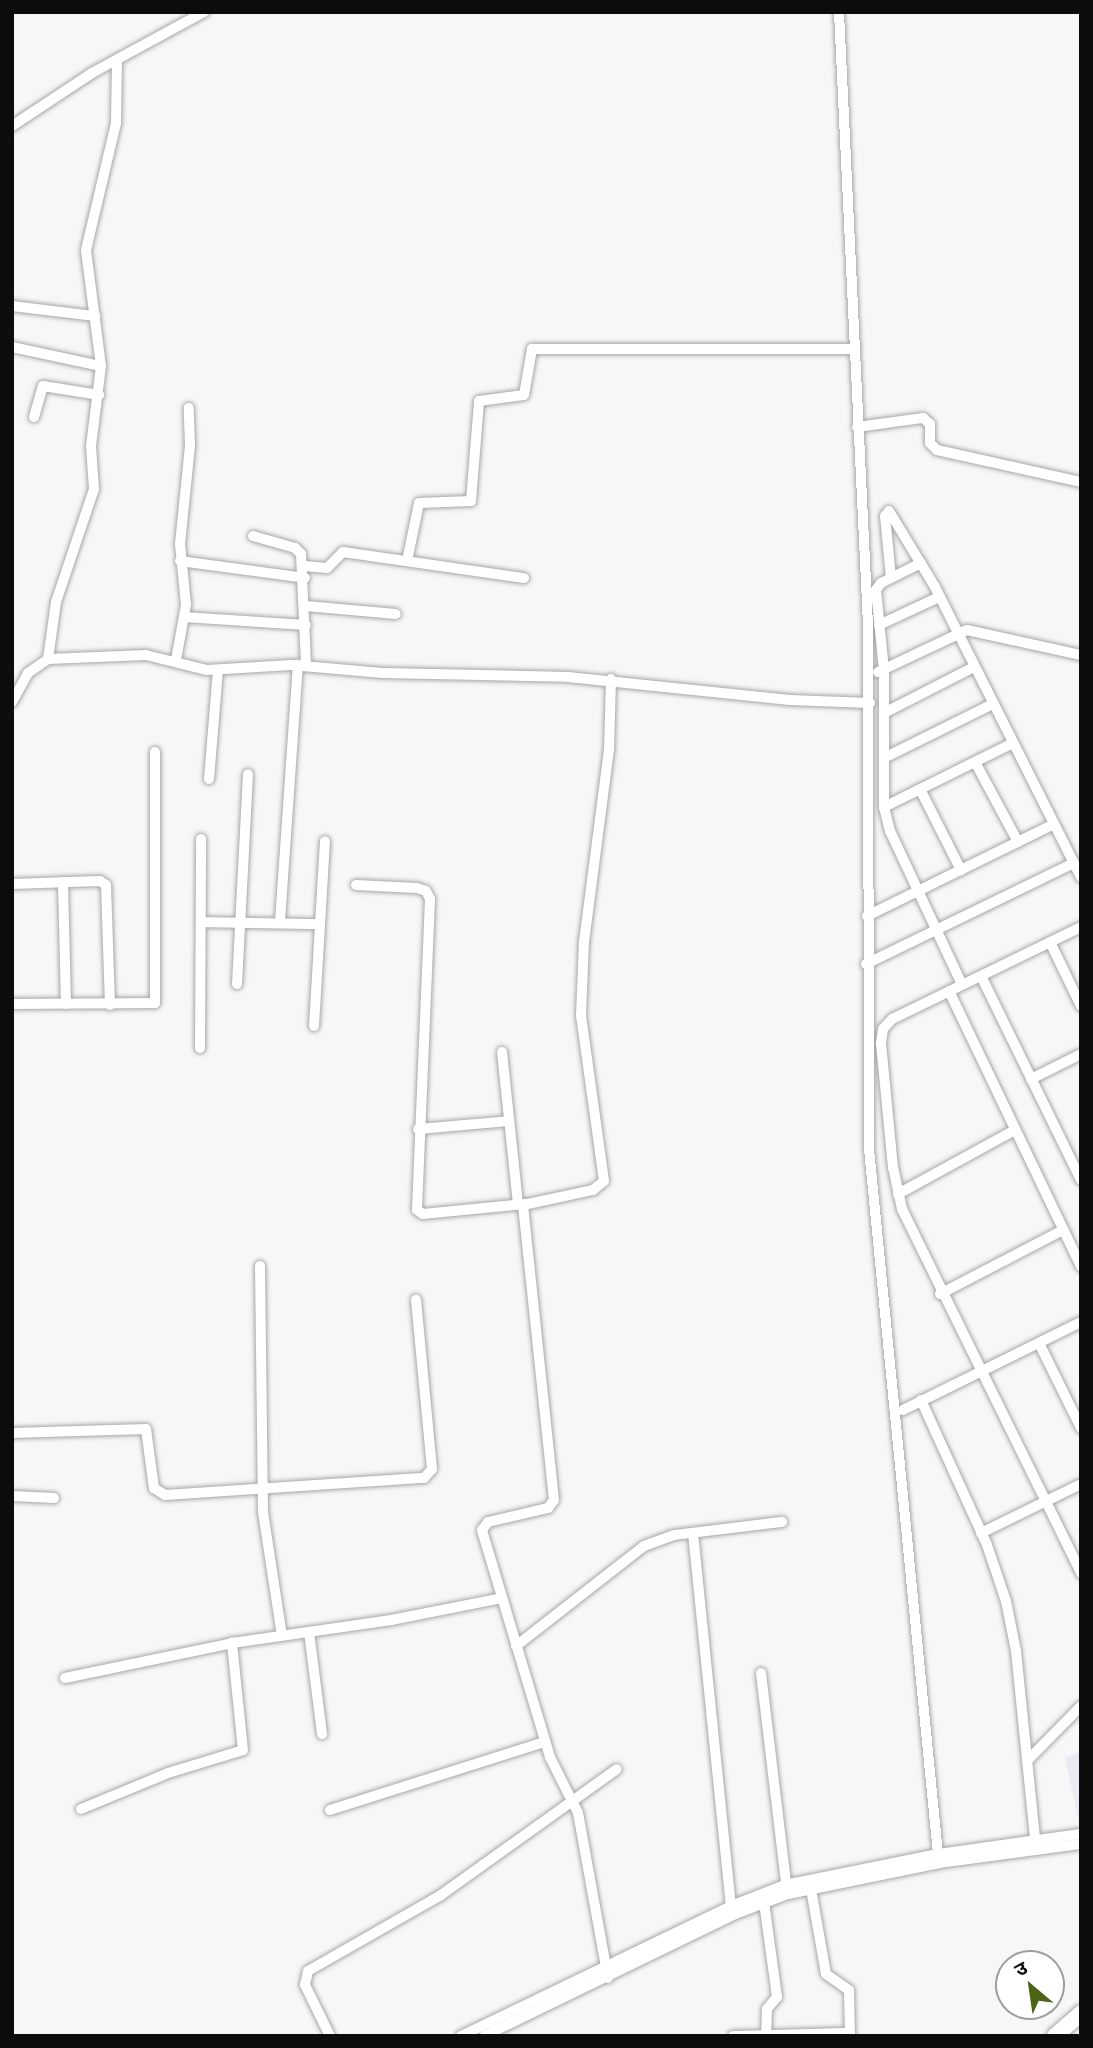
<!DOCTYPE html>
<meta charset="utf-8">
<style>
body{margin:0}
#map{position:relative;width:1093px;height:2048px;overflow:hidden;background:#f7f7f8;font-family:Commissioner,"Noto Sans Devanagari",sans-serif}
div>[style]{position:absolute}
.built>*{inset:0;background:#e9eaf3}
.roads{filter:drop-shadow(0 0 2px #a7a7a9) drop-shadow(0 0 2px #a7a7a9)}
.minor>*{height:10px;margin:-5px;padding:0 5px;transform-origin:5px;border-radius:5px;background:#fff}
.highway>*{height:16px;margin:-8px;padding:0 8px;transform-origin:8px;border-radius:8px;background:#fff}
span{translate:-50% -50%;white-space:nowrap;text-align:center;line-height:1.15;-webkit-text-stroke:5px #fff;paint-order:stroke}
.frame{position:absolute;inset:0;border:14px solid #0c0c0d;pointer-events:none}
.north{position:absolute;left:995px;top:1950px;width:70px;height:70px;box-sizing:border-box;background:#fff;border:2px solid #9e9e9e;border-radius:50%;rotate:331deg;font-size:19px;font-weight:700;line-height:28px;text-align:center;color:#0c0c0d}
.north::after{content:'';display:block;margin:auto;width:24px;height:32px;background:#4b6415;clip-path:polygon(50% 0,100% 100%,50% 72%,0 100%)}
</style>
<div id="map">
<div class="built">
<div style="clip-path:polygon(1081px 1751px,1081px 1831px,1065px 1758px)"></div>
</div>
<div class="roads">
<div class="minor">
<div style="left:839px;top:12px;width:614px;rotate:87.29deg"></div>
<div style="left:868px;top:625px;width:524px;rotate:89.89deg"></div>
<div style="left:869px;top:1149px;width:708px;rotate:84.41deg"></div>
<div style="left:12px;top:126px;width:96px;rotate:-33.5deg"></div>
<div style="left:92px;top:73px;width:128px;rotate:-28.6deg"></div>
<div style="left:12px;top:306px;width:84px;rotate:6.9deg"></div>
<div style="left:12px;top:347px;width:91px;rotate:12.1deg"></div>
<div style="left:34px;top:417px;width:32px;rotate:-74deg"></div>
<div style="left:43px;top:386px;width:57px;rotate:9.1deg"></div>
<div style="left:857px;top:427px;width:67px;rotate:-7.8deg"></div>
<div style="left:923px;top:418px;width:9px;rotate:41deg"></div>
<div style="left:930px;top:424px;width:19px;rotate:90deg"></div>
<div style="left:930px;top:443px;width:10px;rotate:45deg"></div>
<div style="left:937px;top:450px;width:148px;rotate:12.5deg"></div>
<div style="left:253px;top:536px;width:44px;rotate:15.9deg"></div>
<div style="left:295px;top:548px;width:8px;rotate:45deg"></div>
<div style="left:301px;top:554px;width:112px;rotate:87.4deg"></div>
<div style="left:180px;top:561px;width:126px;rotate:7.7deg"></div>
<div style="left:407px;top:561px;width:59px;rotate:-78.3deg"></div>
<div style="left:419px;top:503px;width:52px;rotate:-2.2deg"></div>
<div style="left:471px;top:501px;width:100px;rotate:-85.4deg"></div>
<div style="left:479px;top:401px;width:45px;rotate:-7.6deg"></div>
<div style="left:524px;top:395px;width:47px;rotate:-80.1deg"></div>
<div style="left:532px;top:349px;width:322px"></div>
<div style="left:921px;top:563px;width:45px;rotate:153.4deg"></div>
<div style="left:881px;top:583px;width:9px;rotate:126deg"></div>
<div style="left:876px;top:590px;width:80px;rotate:84.3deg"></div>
<div style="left:884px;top:670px;width:137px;rotate:90deg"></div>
<div style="left:884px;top:807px;width:25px;rotate:76deg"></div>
<div style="left:890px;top:831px;width:170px;rotate:64.9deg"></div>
<div style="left:304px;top:566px;width:23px;rotate:5deg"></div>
<div style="left:327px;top:568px;width:23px;rotate:-45deg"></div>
<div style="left:343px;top:552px;width:183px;rotate:8.2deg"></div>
<div style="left:891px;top:578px;width:62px;rotate:-95.5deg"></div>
<div style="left:885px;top:516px;width:6px;rotate:-51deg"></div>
<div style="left:889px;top:511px;width:89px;rotate:58.8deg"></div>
<div style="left:935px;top:587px;width:325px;rotate:63.3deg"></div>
<div style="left:306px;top:606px;width:90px;rotate:5.1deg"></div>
<div style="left:184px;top:617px;width:122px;rotate:3.8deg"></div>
<div style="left:879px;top:625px;width:66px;rotate:-25deg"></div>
<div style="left:48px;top:659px;width:58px;rotate:-82deg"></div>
<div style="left:56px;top:602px;width:119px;rotate:-71.4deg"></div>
<div style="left:94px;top:489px;width:43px;rotate:-94deg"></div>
<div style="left:91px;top:446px;width:81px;rotate:-82.9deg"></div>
<div style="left:101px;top:366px;width:117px;rotate:-97.4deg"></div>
<div style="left:86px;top:250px;width:130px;rotate:-76.7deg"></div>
<div style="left:116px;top:123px;width:63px;rotate:-89.1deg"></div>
<div style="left:176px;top:660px;width:56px;rotate:-79.7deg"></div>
<div style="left:186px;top:605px;width:61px;rotate:-95.6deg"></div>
<div style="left:180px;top:544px;width:99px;rotate:-84.2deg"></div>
<div style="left:190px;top:446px;width:38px;rotate:-92deg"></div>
<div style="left:878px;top:672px;width:98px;rotate:-25.3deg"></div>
<div style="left:967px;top:630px;width:117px;rotate:12.4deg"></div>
<div style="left:12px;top:702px;width:33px;rotate:-61deg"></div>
<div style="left:28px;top:673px;width:24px;rotate:-35deg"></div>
<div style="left:48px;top:659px;width:98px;rotate:-2.3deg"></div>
<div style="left:146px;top:655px;width:63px;rotate:13.8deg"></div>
<div style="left:207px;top:670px;width:84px;rotate:-3.4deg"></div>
<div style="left:291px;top:665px;width:92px;rotate:5deg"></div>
<div style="left:383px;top:673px;width:185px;rotate:1.2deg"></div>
<div style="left:568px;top:677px;width:223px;rotate:5.9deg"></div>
<div style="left:790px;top:700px;width:80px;rotate:2.1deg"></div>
<div style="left:884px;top:713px;width:101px;rotate:-27.1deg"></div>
<div style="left:884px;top:758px;width:122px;rotate:-26.4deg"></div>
<div style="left:975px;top:762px;width:91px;rotate:61.7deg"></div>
<div style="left:209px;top:779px;width:109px;rotate:-85.3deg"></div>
<div style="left:920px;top:789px;width:91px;rotate:63.2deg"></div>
<div style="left:884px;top:807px;width:144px;rotate:-26.4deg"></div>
<div style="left:63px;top:882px;width:122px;rotate:88.6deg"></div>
<div style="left:12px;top:884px;width:88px;rotate:-2deg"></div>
<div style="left:100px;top:881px;width:7px;rotate:34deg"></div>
<div style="left:106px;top:885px;width:120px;rotate:88.1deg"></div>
<div style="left:356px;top:885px;width:61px;rotate:2.8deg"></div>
<div style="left:417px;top:888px;width:9px;rotate:18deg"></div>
<div style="left:426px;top:891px;width:9px;rotate:63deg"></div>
<div style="left:430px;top:899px;width:311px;rotate:92.4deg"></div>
<div style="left:417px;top:1210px;width:7px;rotate:34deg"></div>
<div style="left:423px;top:1214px;width:102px;rotate:-5.6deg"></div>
<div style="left:867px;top:916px;width:208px;rotate:-26.2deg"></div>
<div style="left:280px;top:921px;width:257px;rotate:-86deg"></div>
<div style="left:201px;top:922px;width:117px;rotate:1deg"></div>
<div style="left:1081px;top:927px;width:210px;rotate:154deg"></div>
<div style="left:892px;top:1019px;width:13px;rotate:132deg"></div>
<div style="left:883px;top:1029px;width:14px;rotate:98deg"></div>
<div style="left:881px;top:1043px;width:125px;rotate:84.5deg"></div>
<div style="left:893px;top:1167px;width:43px;rotate:77.9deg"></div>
<div style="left:902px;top:1209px;width:406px;rotate:63.8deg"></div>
<div style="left:1050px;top:942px;width:71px;rotate:64.2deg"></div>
<div style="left:866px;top:964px;width:231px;rotate:-25.9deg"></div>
<div style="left:981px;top:976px;width:227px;rotate:63.9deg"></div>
<div style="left:237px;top:984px;width:210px;rotate:-87deg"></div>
<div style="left:949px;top:991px;width:306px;rotate:64.4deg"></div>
<div style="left:12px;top:1004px;width:143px;rotate:-0.4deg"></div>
<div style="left:155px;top:1003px;width:251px;rotate:-90deg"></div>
<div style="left:314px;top:1026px;width:185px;rotate:-86.6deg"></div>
<div style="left:200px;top:1048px;width:209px;rotate:-89.7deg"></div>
<div style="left:502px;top:1052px;width:153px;rotate:84deg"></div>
<div style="left:1031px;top:1079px;width:56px;rotate:-26.6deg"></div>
<div style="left:418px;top:1129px;width:91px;rotate:-5deg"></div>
<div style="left:898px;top:1194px;width:133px;rotate:-28.7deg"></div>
<div style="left:260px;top:1266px;width:246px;rotate:89.3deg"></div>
<div style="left:263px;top:1512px;width:125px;rotate:81.3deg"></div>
<div style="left:940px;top:1294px;width:139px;rotate:-27.5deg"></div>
<div style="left:1039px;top:1343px;width:95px;rotate:63.7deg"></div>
<div style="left:921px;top:1400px;width:159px;rotate:65.5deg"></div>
<div style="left:987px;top:1545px;width:59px;rotate:71.3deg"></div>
<div style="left:1006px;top:1601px;width:51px;rotate:78.7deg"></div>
<div style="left:1016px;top:1651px;width:197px;rotate:84.2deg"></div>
<div style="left:903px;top:1410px;width:199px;rotate:-26.3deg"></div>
<div style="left:12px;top:1433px;width:134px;rotate:-1.7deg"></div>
<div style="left:146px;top:1429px;width:60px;rotate:82.3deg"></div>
<div style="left:154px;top:1488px;width:13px;rotate:32deg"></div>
<div style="left:165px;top:1495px;width:260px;rotate:-3.8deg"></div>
<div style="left:424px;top:1478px;width:12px;rotate:-48deg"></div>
<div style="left:432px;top:1469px;width:170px;rotate:-95.4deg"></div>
<div style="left:12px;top:1496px;width:42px;rotate:2.7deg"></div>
<div style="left:693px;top:1533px;width:375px;rotate:84.2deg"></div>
<div style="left:981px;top:1533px;width:111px;rotate:-26.1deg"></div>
<div style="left:309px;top:1632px;width:103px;rotate:82.7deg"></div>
<div style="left:516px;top:1646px;width:162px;rotate:-38deg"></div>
<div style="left:644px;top:1546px;width:32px;rotate:-20deg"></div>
<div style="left:674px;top:1535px;width:109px;rotate:-6.9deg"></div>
<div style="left:761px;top:1673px;width:220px;rotate:83.2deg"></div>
<div style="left:65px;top:1678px;width:171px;rotate:-11.8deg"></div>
<div style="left:232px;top:1643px;width:161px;rotate:-8.2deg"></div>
<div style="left:391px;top:1620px;width:113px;rotate:-11.2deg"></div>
<div style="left:1027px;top:1761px;width:77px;rotate:-45.5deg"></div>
<div style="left:81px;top:1809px;width:94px;rotate:-22.5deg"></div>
<div style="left:168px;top:1773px;width:78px;rotate:-17deg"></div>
<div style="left:243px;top:1750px;width:108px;rotate:-95.9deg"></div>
<div style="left:330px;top:1810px;width:225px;rotate:-17.6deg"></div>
<div style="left:811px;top:1889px;width:86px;rotate:80deg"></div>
<div style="left:826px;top:1974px;width:28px;rotate:35deg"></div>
<div style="left:849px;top:1990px;width:46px;rotate:88.8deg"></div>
<div style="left:764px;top:1902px;width:96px;rotate:82.2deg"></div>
<div style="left:777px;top:1997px;width:16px;rotate:130deg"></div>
<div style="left:767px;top:2009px;width:26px;rotate:92deg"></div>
<div style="left:608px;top:1978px;width:168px;rotate:-100.3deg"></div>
<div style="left:578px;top:1813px;width:63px;rotate:-116.6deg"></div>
<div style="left:550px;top:1757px;width:237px;rotate:-106.7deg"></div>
<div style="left:482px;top:1530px;width:10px;rotate:-53deg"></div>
<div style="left:488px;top:1522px;width:62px;rotate:-13.1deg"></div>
<div style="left:548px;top:1508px;width:10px;rotate:-53deg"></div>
<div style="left:554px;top:1500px;width:297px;rotate:-96deg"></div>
<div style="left:523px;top:1205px;width:72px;rotate:-12.1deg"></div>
<div style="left:593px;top:1190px;width:14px;rotate:-39deg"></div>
<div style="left:604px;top:1181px;width:167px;rotate:-97.9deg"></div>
<div style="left:581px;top:1016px;width:74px;rotate:-87.7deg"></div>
<div style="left:584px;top:942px;width:194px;rotate:-82.6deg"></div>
<div style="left:609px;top:750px;width:71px;rotate:-88.4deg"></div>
<div style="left:330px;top:2036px;width:57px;rotate:-116.1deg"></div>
<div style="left:305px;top:1985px;width:14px;rotate:-78deg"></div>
<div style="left:308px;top:1971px;width:153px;rotate:-29.7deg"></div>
<div style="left:441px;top:1895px;width:216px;rotate:-35.6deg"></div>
<div style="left:461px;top:2036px;width:300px;rotate:-25.7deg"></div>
<div style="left:731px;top:1906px;width:58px;rotate:-21.3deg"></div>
<div style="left:785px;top:1885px;width:156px;rotate:-11.5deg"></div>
<div style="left:938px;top:1854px;width:144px;rotate:-8deg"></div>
<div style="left:484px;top:2036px;width:279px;rotate:-25.9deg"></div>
<div style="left:735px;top:1914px;width:57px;rotate:-20.7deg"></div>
<div style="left:788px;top:1894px;width:155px;rotate:-11.5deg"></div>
<div style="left:940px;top:1863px;width:142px;rotate:-7.7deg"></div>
<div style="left:733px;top:2036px;width:117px;rotate:-1.5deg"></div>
</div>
<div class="highway">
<div style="left:1055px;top:2036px;width:35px;rotate:-41deg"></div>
</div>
</div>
<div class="frame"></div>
<div class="north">उ</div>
</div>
